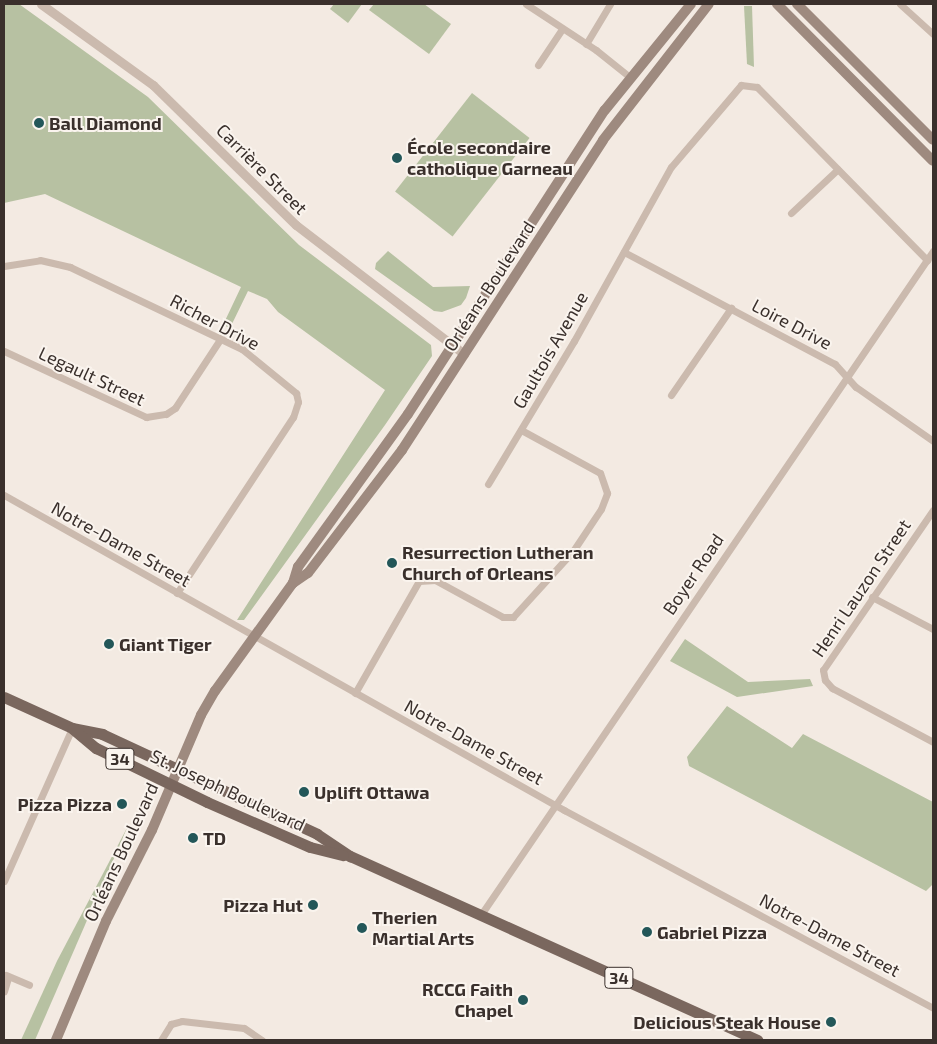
<!DOCTYPE html>
<meta charset="utf-8">
<style>
body{margin:0}
#map{position:relative;width:937px;height:1044px;overflow:hidden;background:#f3eae2;font-family:"Exo 2",sans-serif}
div>[style]{position:absolute}
.green>*{inset:0;background:#b7c1a2;transform-origin:0 0}
.minor>*{height:7px;margin:-3.5px;padding:0 3.5px;transform-origin:3.5px;border-radius:3.5px;background:#cbbaae}
.tertiary>*{height:9px;margin:-4.5px;padding:0 4.5px;transform-origin:4.5px;border-radius:4.5px;background:#cbbaae}
.secondary>*{height:10px;margin:-5px;padding:0 5px;transform-origin:5px;border-radius:5px;background:#9e8a7f}
.primary>*{height:11px;margin:-5.5px;padding:0 5.5px;transform-origin:5.5px;border-radius:5.5px;background:#7a675e}
.dots>*{width:14px;height:14px;translate:-50% -50%;box-sizing:border-box;border:2px solid #faf4ee;border-radius:50%}
span{translate:-50% -50%;white-space:nowrap;text-align:center;line-height:1.15;-webkit-text-stroke:4px #faf4ee;paint-order:stroke}
.shield-label span{padding:1px 4px;background:#faf4ee;border:1px solid;border-radius:4px;-webkit-text-stroke-width:0}
.shield-label{font-size:16px;color:#3a302c;font-weight:700}
.poi-label{font-size:18px;color:#3a302c;font-weight:700}
.left{translate:0 -50%;text-align:left}
.right{translate:-100% -50%;text-align:right}
.street-label{font-size:18px;color:#3a302c}
.frame{position:absolute;inset:0;border:5px solid #3a302c;pointer-events:none}
</style>
<div id="map">
<div class="green">
<div style="clip-path:polygon(4px 4px,19px 4px,148px 97px,299px 245px,431px 345px,432px 356px,385px 425px,244px 620px,237px 620px,385px 390px,278px 312px,267px 299px,248px 291px,230px 328px,223px 325px,241px 287px,45px 194px,4px 203px)"></div>
<div style="clip-path:polygon(334px 4px,362px 4px,348px 23px,330px 9px)"></div>
<div style="clip-path:polygon(374px 4px,424px 4px,451px 24px,429px 54px,369px 10px)"></div>
<div style="clip-path:polygon(744px 6px,752px 6px,754px 67px,747px 64px)"></div>
<div style="left:472px;top:93px;width:73px;height:125px;rotate:38deg"></div>
<div style="clip-path:polygon(388px 251px,433px 287px,470px 286px,466px 298px,461px 305px,442px 312px,434px 311px,375px 269px,376px 263px)"></div>
<div style="clip-path:polygon(685px 639px,748px 682px,810px 679px,813px 686px,737px 697px,670px 661px)"></div>
<div style="clip-path:polygon(727px 706px,792px 748px,803px 734px,933px 802px,933px 884px,926px 891px,689px 766px,687px 757px)"></div>
<div style="clip-path:polygon(128px 826px,35px 1040px,21px 1040px,57px 961px)"></div>
</div>
<div class="minor">
<div style="left:526px;top:4px;width:84px;rotate:33.3deg"></div>
<div style="left:596px;top:50px;width:45px;rotate:38.7deg"></div>
<div style="left:900px;top:4px;width:45px;rotate:42.3deg"></div>
<div style="left:586px;top:44px;width:47px;rotate:-59deg"></div>
<div style="left:538px;top:65px;width:43px;rotate:-56.3deg"></div>
<div style="left:791px;top:213px;width:64px;rotate:-43.1deg"></div>
<div style="left:624px;top:252px;width:239px;rotate:28deg"></div>
<div style="left:835px;top:364px;width:31px;rotate:48deg"></div>
<div style="left:856px;top:387px;width:94px;rotate:35deg"></div>
<div style="left:4px;top:266px;width:36px;rotate:-9deg"></div>
<div style="left:40px;top:260px;width:31px;rotate:13deg"></div>
<div style="left:70px;top:267px;width:191px;rotate:25.5deg"></div>
<div style="left:242px;top:349px;width:70px;rotate:39.2deg"></div>
<div style="left:296px;top:393px;width:9px;rotate:77deg"></div>
<div style="left:298px;top:402px;width:16px;rotate:108deg"></div>
<div style="left:293px;top:417px;width:211px;rotate:123.4deg"></div>
<div style="left:4px;top:351px;width:157px;rotate:24.9deg"></div>
<div style="left:146px;top:417px;width:20px;rotate:-9deg"></div>
<div style="left:166px;top:414px;width:11px;rotate:-34deg"></div>
<div style="left:175px;top:408px;width:84px;rotate:-56.7deg"></div>
<div style="left:671px;top:395px;width:106px;rotate:-55.4deg"></div>
<div style="left:488px;top:484px;width:167px;rotate:-59deg"></div>
<div style="left:574px;top:341px;width:199px;rotate:-60.9deg"></div>
<div style="left:671px;top:167px;width:108px;rotate:-49.5deg"></div>
<div style="left:741px;top:85px;width:16px;rotate:7deg"></div>
<div style="left:757px;top:87px;width:243px;rotate:45.5deg"></div>
<div style="left:4px;top:495px;width:643px;rotate:29.36deg"></div>
<div style="left:564px;top:810px;width:419px;rotate:28.2deg"></div>
<div style="left:933px;top:510px;width:194px;rotate:124.5deg"></div>
<div style="left:823px;top:670px;width:10px;rotate:79deg"></div>
<div style="left:825px;top:680px;width:11px;rotate:49deg"></div>
<div style="left:832px;top:688px;width:115px;rotate:28.1deg"></div>
<div style="left:872px;top:597px;width:69px;rotate:27.7deg"></div>
<div style="left:355px;top:693px;width:129px;rotate:-60.3deg"></div>
<div style="left:419px;top:581px;width:16px;rotate:-4deg"></div>
<div style="left:435px;top:580px;width:77px;rotate:28.6deg"></div>
<div style="left:503px;top:617px;width:10px"></div>
<div style="left:513px;top:617px;width:89px;rotate:-47.7deg"></div>
<div style="left:573px;top:551px;width:50px;rotate:-56.3deg"></div>
<div style="left:601px;top:509px;width:17px;rotate:-69deg"></div>
<div style="left:607px;top:493px;width:21px;rotate:-109deg"></div>
<div style="left:600px;top:473px;width:90px;rotate:-151.4deg"></div>
<div style="left:4px;top:881px;width:167px;rotate:-66deg"></div>
<div style="left:480px;top:916px;width:805px;rotate:-55.74deg"></div>
<div style="left:4px;top:975px;width:5px;rotate:37deg"></div>
<div style="left:8px;top:978px;width:14px;rotate:107deg"></div>
<div style="left:6px;top:975px;width:25px;rotate:23deg"></div>
<div style="left:161px;top:1040px;width:19px;rotate:-58deg"></div>
<div style="left:171px;top:1024px;width:11px;rotate:-15deg"></div>
<div style="left:182px;top:1021px;width:62px;rotate:6.4deg"></div>
<div style="left:244px;top:1028px;width:22px;rotate:34deg"></div>
</div>
<div class="tertiary">
<div style="left:41px;top:4px;width:138px;rotate:35.9deg"></div>
<div style="left:153px;top:85px;width:200px;rotate:44.4deg"></div>
<div style="left:296px;top:225px;width:212px;rotate:37.5deg"></div>
</div>
<div class="secondary">
<div style="left:777px;top:4px;width:221px;rotate:45.2deg"></div>
<div style="left:797px;top:4px;width:192px;rotate:45deg"></div>
<div style="left:293px;top:583px;width:17px;rotate:-73deg"></div>
<div style="left:298px;top:567px;width:188px;rotate:-54.3deg"></div>
<div style="left:408px;top:414px;width:362px;rotate:-57.1deg"></div>
<div style="left:605px;top:110px;width:136px;rotate:-50.9deg"></div>
<div style="left:56px;top:1040px;width:129px;rotate:-67.2deg"></div>
<div style="left:106px;top:921px;width:102px;rotate:-63.2deg"></div>
<div style="left:152px;top:830px;width:125px;rotate:-66.9deg"></div>
<div style="left:201px;top:715px;width:28px;rotate:-60deg"></div>
<div style="left:215px;top:691px;width:133px;rotate:-54.2deg"></div>
<div style="left:293px;top:583px;width:18px;rotate:-34deg"></div>
<div style="left:308px;top:573px;width:155px;rotate:-52.6deg"></div>
<div style="left:402px;top:450px;width:369px;rotate:-57deg"></div>
<div style="left:603px;top:140px;width:172px;rotate:-52.1deg"></div>
</div>
<div class="primary">
<div style="left:4px;top:697px;width:75px;rotate:24.5deg"></div>
<div style="left:72px;top:728px;width:31px;rotate:11deg"></div>
<div style="left:102px;top:734px;width:237px;rotate:24.9deg"></div>
<div style="left:317px;top:834px;width:40px;rotate:34deg"></div>
<div style="left:350px;top:856px;width:447px;rotate:24.3deg"></div>
<div style="left:73px;top:729px;width:30px;rotate:40deg"></div>
<div style="left:96px;top:748px;width:123px;rotate:25.9deg"></div>
<div style="left:207px;top:802px;width:112px;rotate:23.6deg"></div>
<div style="left:310px;top:847px;width:34px;rotate:14deg"></div>
</div>
<div class="dots">
<div style="left:39px;top:123px;background:#235759"></div>
<div style="left:397px;top:158px;background:#235759"></div>
<div style="left:392px;top:563px;background:#235759"></div>
<div style="left:109px;top:644px;background:#235759"></div>
<div style="left:304px;top:792px;background:#235759"></div>
<div style="left:122px;top:804px;background:#235759"></div>
<div style="left:193px;top:838px;background:#235759"></div>
<div style="left:313px;top:905px;background:#235759"></div>
<div style="left:362px;top:928px;background:#235759"></div>
<div style="left:647px;top:932px;background:#235759"></div>
<div style="left:523px;top:1000px;background:#235759"></div>
<div style="left:831px;top:1022px;background:#235759"></div>
</div>
<div class="shield-label">
<span style="left:120px;top:759px">34</span>
<span style="left:619px;top:978px">34</span>
</div>
<div class="poi-label">
<span class="left" style="left:49px;top:123px">Ball Diamond</span>
<span class="left" style="left:407px;top:158px">École secondaire<br>catholique Garneau</span>
<span class="left" style="left:402px;top:563px">Resurrection Lutheran<br>Church of Orleans</span>
<span class="left" style="left:119px;top:644px">Giant Tiger</span>
<span class="left" style="left:314px;top:792px">Uplift Ottawa</span>
<span class="right" style="left:112px;top:804px">Pizza Pizza</span>
<span class="left" style="left:203px;top:838px">TD</span>
<span class="right" style="left:303px;top:905px">Pizza Hut</span>
<span class="left" style="left:372px;top:928px">Therien<br>Martial Arts</span>
<span class="left" style="left:657px;top:932px">Gabriel Pizza</span>
<span class="right" style="left:513px;top:1000px">RCCG Faith<br>Chapel</span>
<span class="right" style="left:821px;top:1022px">Delicious Steak House</span>
</div>
<div class="street-label">
<span style="left:262px;top:169px;rotate:45deg">Carrière Street</span>
<span style="left:489px;top:286px;rotate:-57deg">Orléans Boulevard</span>
<span style="left:215px;top:322px;rotate:28deg">Richer Drive</span>
<span style="left:792px;top:324px;rotate:28deg">Loire Drive</span>
<span style="left:550px;top:350px;rotate:-60deg">Gaultois Avenue</span>
<span style="left:92px;top:376px;rotate:25deg">Legault Street</span>
<span style="left:121px;top:544px;rotate:29deg">Notre-Dame Street</span>
<span style="left:693px;top:574px;rotate:-56deg">Boyer Road</span>
<span style="left:861px;top:588px;rotate:-56deg">Henri Lauzon Street</span>
<span style="left:474px;top:742px;rotate:29deg">Notre-Dame Street</span>
<span style="left:228px;top:790px;rotate:25deg">St. Joseph Boulevard</span>
<span style="left:121px;top:852px;rotate:-65deg">Orléans Boulevard</span>
<span style="left:830px;top:935px;rotate:28deg">Notre-Dame Street</span>
</div>
<div class="frame"></div>
</div>
